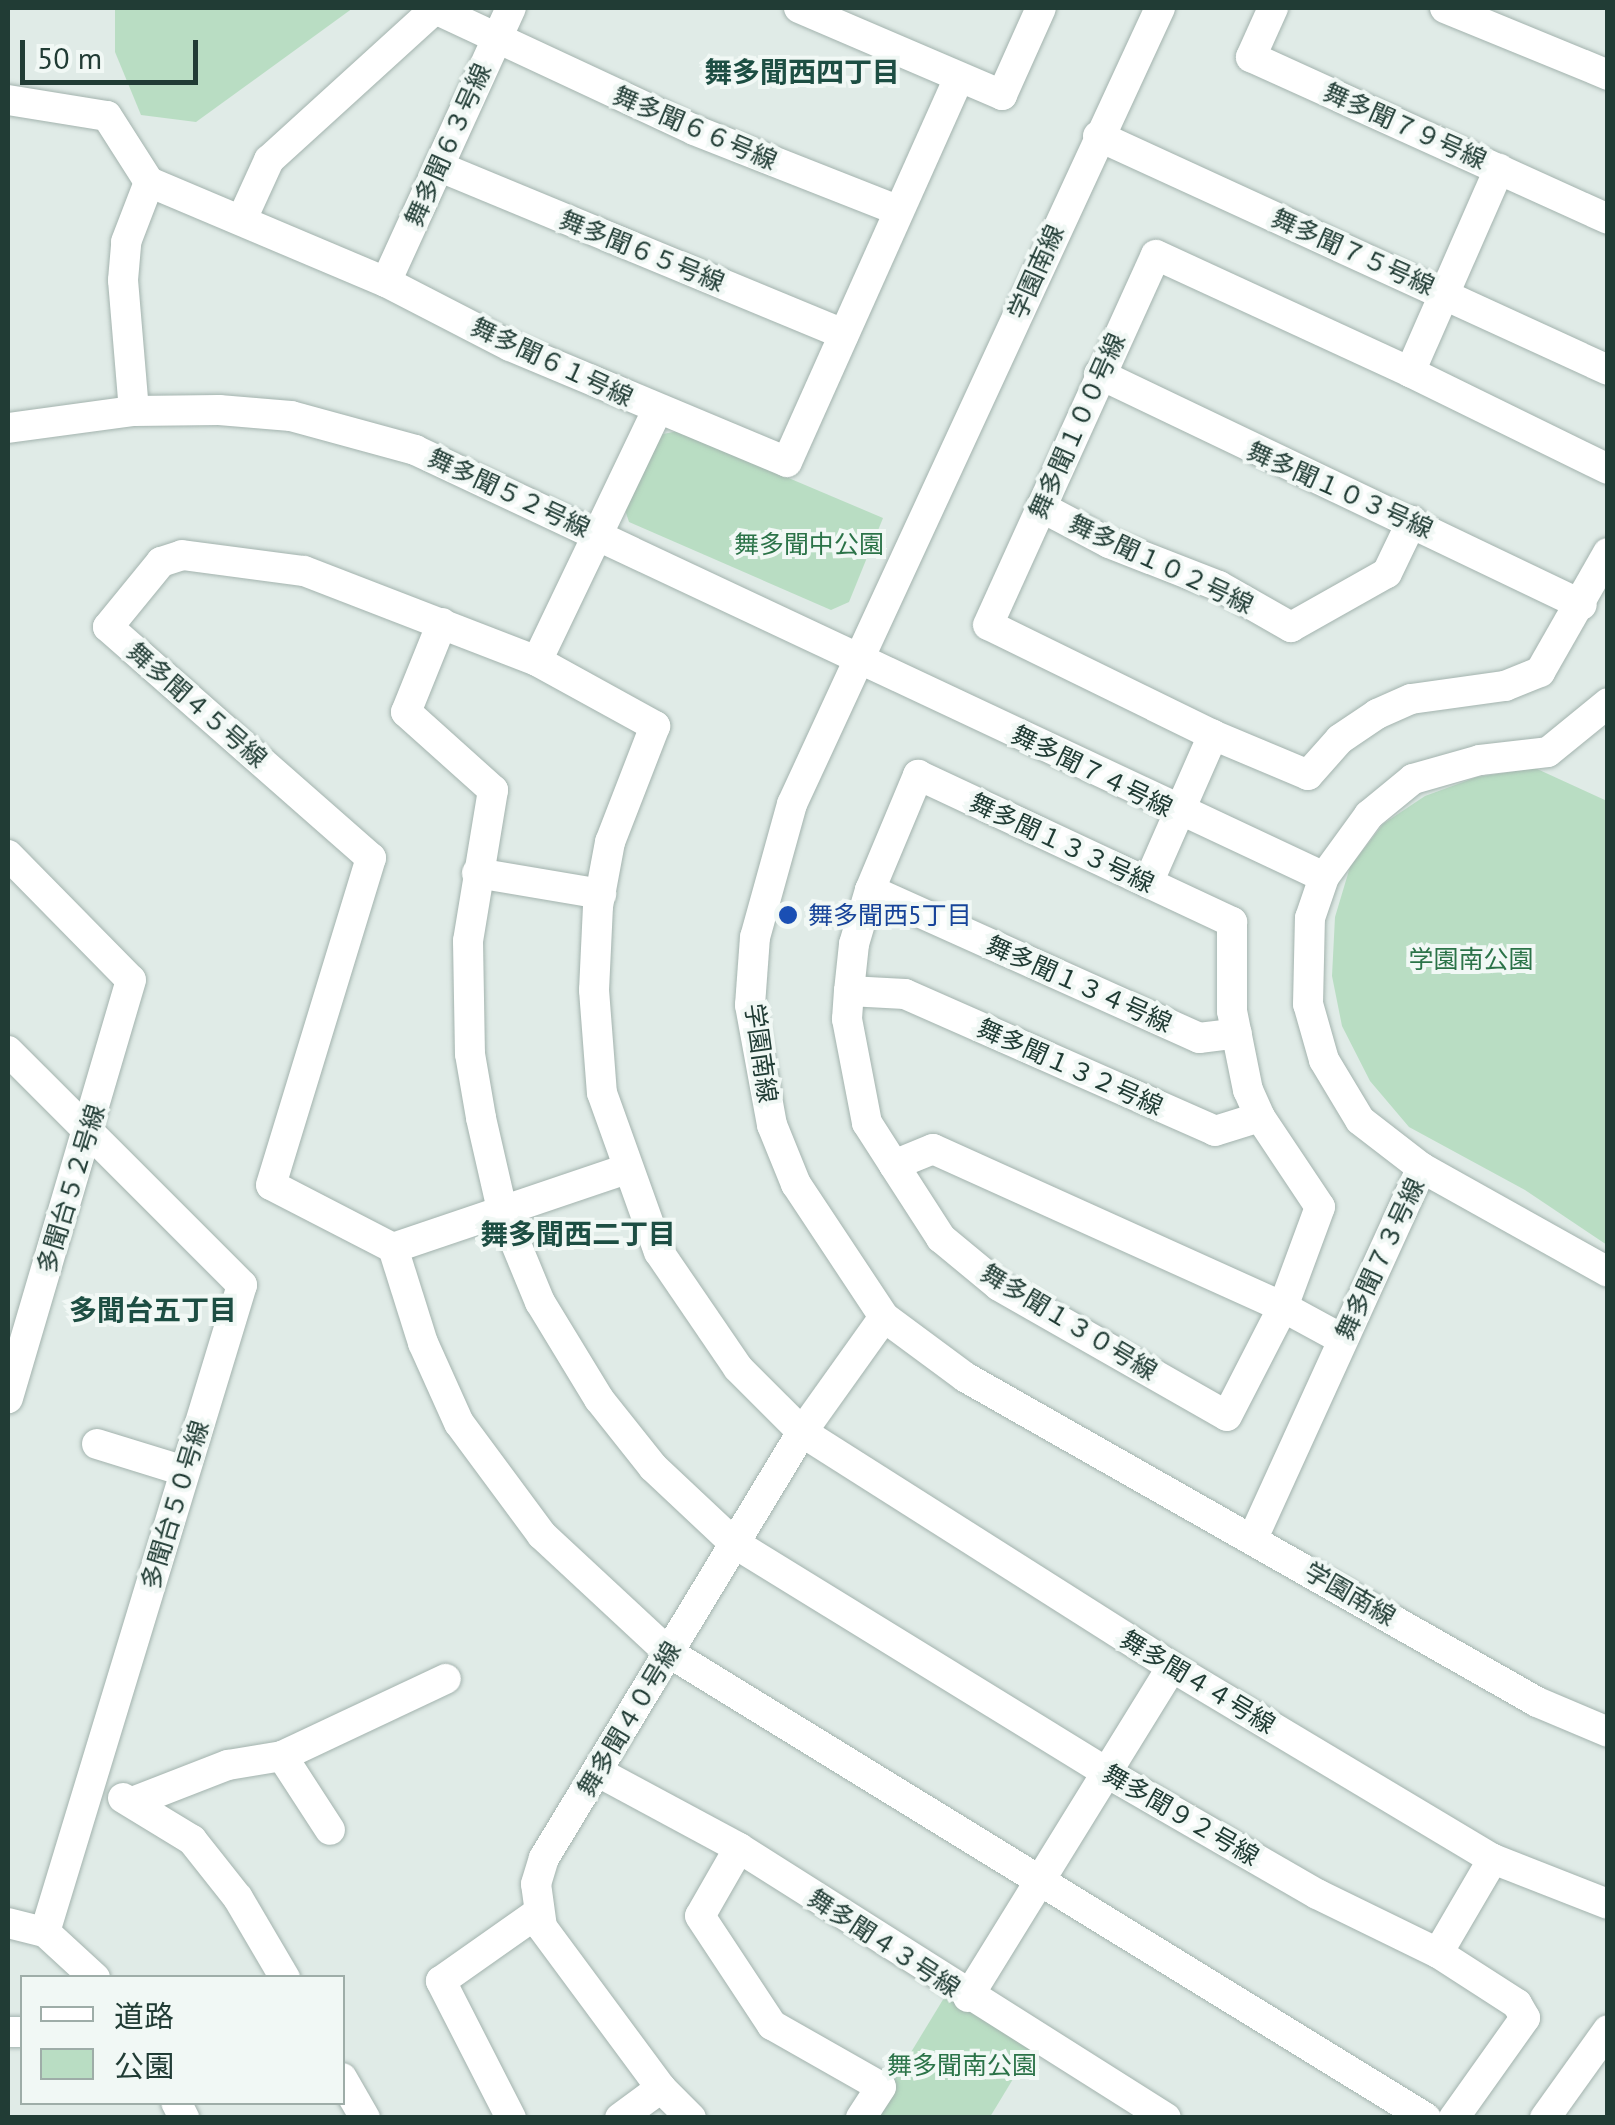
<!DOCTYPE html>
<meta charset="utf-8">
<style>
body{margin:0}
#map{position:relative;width:1615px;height:2125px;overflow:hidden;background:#e0ebe7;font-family:"PT Sans","Noto Sans JP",sans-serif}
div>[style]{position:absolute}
.green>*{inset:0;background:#b9ddc3}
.roads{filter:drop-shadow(0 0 2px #a3b3ae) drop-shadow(0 0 2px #a3b3ae)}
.minor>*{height:30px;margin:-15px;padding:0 15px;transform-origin:15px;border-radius:15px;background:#fff}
.dots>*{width:28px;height:28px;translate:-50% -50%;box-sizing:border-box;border:5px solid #f1f8f5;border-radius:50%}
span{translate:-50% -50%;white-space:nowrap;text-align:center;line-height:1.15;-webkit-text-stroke:8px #f1f8f5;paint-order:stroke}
.street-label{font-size:25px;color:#213c35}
.park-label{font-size:25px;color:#2b7348}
.transit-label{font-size:25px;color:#164399}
.left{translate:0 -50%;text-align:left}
.neighbourhood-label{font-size:28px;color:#1d4e43;font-weight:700}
.frame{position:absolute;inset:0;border:10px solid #213c35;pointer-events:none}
.legend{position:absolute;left:20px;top:1975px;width:325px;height:130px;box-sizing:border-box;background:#f1f8f5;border:2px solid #9eada8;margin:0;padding:12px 18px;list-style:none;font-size:30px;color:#213c35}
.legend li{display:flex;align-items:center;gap:20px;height:50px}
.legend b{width:50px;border:2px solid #9eada8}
.scale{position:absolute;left:20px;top:40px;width:178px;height:45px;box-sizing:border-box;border:5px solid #213c35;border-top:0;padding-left:12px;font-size:30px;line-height:35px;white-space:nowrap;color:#213c35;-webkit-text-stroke:8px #f1f8f5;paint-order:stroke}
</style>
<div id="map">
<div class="green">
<div style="clip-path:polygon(115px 8px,353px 8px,196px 122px,141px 115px,115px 52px)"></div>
<div style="clip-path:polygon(678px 431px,883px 518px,849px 602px,831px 610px,629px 522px,625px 510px,658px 435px)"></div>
<div style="clip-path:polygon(1535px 768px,1607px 801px,1607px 1245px,1525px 1190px,1409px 1127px,1370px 1081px,1342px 1026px,1332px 976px,1335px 917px,1350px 867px,1383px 824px,1425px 796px,1477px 777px)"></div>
<div style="clip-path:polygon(947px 1993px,1033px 2046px,990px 2117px,871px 2118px)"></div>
</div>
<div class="roads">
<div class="minor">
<div style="left:799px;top:8px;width:221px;rotate:23.2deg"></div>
<div style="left:1002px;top:95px;width:95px;rotate:-65.9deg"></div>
<div style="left:1160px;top:8px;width:877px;rotate:114.81deg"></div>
<div style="left:792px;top:804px;width:138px;rotate:105.5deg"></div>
<div style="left:755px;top:937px;width:68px;rotate:94.2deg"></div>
<div style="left:750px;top:1005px;width:122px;rotate:79.6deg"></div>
<div style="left:772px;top:1125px;width:64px;rotate:67.9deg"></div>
<div style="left:796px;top:1184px;width:159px;rotate:56.5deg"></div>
<div style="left:884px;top:1317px;width:101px;rotate:36.5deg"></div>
<div style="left:965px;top:1377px;width:658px;rotate:29.6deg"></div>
<div style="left:1537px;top:1702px;width:77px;rotate:22.9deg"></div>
<div style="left:1273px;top:8px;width:54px;rotate:114.2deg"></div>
<div style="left:1251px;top:57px;width:392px;rotate:24.4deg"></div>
<div style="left:1445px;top:8px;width:176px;rotate:22.3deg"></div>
<div style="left:8px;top:100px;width:100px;rotate:9.2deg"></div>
<div style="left:107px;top:116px;width:78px;rotate:57.5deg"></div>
<div style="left:1098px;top:136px;width:561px;rotate:24.65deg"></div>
<div style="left:440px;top:167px;width:437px;rotate:22.5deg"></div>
<div style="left:242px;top:219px;width:65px;rotate:-65.4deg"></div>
<div style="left:269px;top:160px;width:224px;rotate:-42.3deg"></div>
<div style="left:435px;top:9px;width:286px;rotate:25deg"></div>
<div style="left:694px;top:130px;width:218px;rotate:21.5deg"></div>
<div style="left:386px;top:282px;width:301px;rotate:-65.5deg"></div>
<div style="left:1410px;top:372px;width:220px;rotate:26.1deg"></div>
<div style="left:1099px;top:374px;width:535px;rotate:25.56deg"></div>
<div style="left:134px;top:411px;width:131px;rotate:-94.8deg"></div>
<div style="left:123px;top:280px;width:38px;rotate:-85deg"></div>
<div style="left:126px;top:242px;width:64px;rotate:-69deg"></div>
<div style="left:149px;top:182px;width:257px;rotate:22.9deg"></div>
<div style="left:386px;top:282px;width:140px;rotate:27.3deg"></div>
<div style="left:510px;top:346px;width:300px;rotate:22.7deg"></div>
<div style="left:787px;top:462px;width:421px;rotate:-65.9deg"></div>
<div style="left:8px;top:428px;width:127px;rotate:-7.7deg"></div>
<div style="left:134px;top:411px;width:85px;rotate:-0.7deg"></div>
<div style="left:219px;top:410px;width:72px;rotate:4.8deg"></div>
<div style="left:291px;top:416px;width:129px;rotate:15.3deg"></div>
<div style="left:415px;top:450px;width:1004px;rotate:25.16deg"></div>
<div style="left:1041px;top:507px;width:77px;rotate:27.9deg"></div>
<div style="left:1109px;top:543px;width:118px;rotate:21.4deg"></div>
<div style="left:1219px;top:586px;width:83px;rotate:29.7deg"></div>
<div style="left:1291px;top:627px;width:110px;rotate:-29.4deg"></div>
<div style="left:1387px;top:573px;width:58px;rotate:-64.3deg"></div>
<div style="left:442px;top:623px;width:96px;rotate:112deg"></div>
<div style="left:406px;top:712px;width:117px;rotate:41.9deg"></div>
<div style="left:493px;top:790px;width:153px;rotate:99.4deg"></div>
<div style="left:468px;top:941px;width:113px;rotate:89deg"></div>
<div style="left:470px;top:1054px;width:65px;rotate:80.2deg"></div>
<div style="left:481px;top:1118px;width:94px;rotate:77.1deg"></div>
<div style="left:502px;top:1210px;width:100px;rotate:67.6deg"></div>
<div style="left:540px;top:1302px;width:114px;rotate:58.7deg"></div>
<div style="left:599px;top:1399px;width:87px;rotate:51.5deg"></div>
<div style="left:653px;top:1467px;width:111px;rotate:43.2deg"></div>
<div style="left:734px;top:1543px;width:440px;rotate:31.6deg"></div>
<div style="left:1109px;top:1774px;width:240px;rotate:30deg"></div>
<div style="left:1317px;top:1894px;width:135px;rotate:26deg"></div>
<div style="left:1438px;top:1953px;width:94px;rotate:32.8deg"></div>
<div style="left:1517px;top:2004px;width:16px;rotate:60deg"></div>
<div style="left:1525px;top:2018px;width:123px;rotate:125.4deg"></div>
<div style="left:537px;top:661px;width:278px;rotate:-64.4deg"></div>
<div style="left:1213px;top:735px;width:103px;rotate:22.8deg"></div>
<div style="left:1308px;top:775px;width:48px;rotate:-48.4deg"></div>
<div style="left:1340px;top:739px;width:45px;rotate:-34deg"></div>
<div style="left:1377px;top:714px;width:37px;rotate:-24deg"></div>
<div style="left:1411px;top:699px;width:95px;rotate:-7.9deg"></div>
<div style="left:1505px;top:686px;width:38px;rotate:-22deg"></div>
<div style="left:1540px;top:672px;width:137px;rotate:-60.3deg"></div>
<div style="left:8px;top:855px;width:175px;rotate:45.5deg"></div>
<div style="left:131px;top:980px;width:436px;rotate:106.4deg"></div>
<div style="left:477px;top:873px;width:126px;rotate:9.6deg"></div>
<div style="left:1148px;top:883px;width:162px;rotate:-66.3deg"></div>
<div style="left:1213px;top:735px;width:250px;rotate:-153.9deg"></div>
<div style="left:988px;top:625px;width:406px;rotate:-65.6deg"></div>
<div style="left:1156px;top:255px;width:280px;rotate:24.7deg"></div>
<div style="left:1410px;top:372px;width:222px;rotate:-66.3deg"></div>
<div style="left:870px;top:890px;width:361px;rotate:24.2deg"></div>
<div style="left:1199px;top:1038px;width:38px;rotate:-7deg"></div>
<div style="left:849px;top:991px;width:47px;rotate:-83.9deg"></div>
<div style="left:854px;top:944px;width:56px;rotate:-73.5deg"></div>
<div style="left:870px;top:890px;width:125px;rotate:-67.3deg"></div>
<div style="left:918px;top:775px;width:347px;rotate:25.1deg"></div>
<div style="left:1232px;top:922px;width:89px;rotate:90deg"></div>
<div style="left:1232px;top:1011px;width:81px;rotate:78.6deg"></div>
<div style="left:1248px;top:1090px;width:30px;rotate:66deg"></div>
<div style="left:8px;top:1051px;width:331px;rotate:45deg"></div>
<div style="left:242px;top:1285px;width:676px;rotate:106.93deg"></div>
<div style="left:894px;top:1165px;width:50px;rotate:-122.7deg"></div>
<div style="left:867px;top:1123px;width:106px;rotate:-100.9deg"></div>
<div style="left:847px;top:1019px;width:28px;rotate:-86deg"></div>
<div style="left:849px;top:991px;width:56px;rotate:3.1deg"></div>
<div style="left:905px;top:994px;width:339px;rotate:23.8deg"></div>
<div style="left:1215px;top:1131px;width:47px;rotate:-17.3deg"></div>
<div style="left:1260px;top:1117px;width:108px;rotate:56.3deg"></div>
<div style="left:1320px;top:1207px;width:107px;rotate:110.3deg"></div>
<div style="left:1283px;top:1307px;width:384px;rotate:-155.7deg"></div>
<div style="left:933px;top:1149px;width:42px;rotate:157.7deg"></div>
<div style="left:894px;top:1165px;width:87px;rotate:57.2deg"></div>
<div style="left:941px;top:1238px;width:75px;rotate:39.6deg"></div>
<div style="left:999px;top:1286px;width:262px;rotate:29.7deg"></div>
<div style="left:1227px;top:1416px;width:123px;rotate:-62.8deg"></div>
<div style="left:1283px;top:1307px;width:67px;rotate:28.5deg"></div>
<div style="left:1422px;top:1168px;width:213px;rotate:29.2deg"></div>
<div style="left:393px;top:1248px;width:244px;rotate:-18.7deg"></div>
<div style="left:97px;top:1444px;width:91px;rotate:17.2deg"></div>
<div style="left:1253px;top:1538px;width:407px;rotate:-65.5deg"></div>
<div style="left:1422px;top:1168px;width:78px;rotate:-142.3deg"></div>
<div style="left:1360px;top:1120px;width:70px;rotate:-121deg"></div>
<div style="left:1324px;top:1060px;width:58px;rotate:-105.9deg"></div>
<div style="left:1308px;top:1004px;width:86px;rotate:-88.7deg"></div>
<div style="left:1310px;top:918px;width:43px;rotate:-71.1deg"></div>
<div style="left:1324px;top:877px;width:77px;rotate:-54deg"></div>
<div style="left:1369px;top:815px;width:57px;rotate:-39.3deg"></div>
<div style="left:1413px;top:779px;width:70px;rotate:-15.8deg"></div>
<div style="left:1480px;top:760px;width:68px;rotate:-6.7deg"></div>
<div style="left:1548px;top:752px;width:77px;rotate:-39.2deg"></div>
<div style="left:282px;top:1756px;width:88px;rotate:57deg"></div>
<div style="left:600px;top:1773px;width:158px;rotate:28.3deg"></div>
<div style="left:739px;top:1848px;width:505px;rotate:32.31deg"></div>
<div style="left:123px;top:1798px;width:81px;rotate:31.3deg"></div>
<div style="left:192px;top:1840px;width:74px;rotate:51.6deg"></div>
<div style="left:238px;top:1898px;width:93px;rotate:59.6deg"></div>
<div style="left:135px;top:1801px;width:100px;rotate:-21.2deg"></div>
<div style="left:228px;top:1765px;width:55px;rotate:-9.5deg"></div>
<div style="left:282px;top:1756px;width:181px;rotate:-25.2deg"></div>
<div style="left:739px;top:1848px;width:78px;rotate:119.8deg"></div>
<div style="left:700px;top:1916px;width:131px;rotate:56.6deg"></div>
<div style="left:772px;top:2025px;width:125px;rotate:29.6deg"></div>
<div style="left:881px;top:2087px;width:37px;rotate:123deg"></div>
<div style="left:8px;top:1923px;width:38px;rotate:14deg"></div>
<div style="left:45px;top:1932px;width:68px;rotate:42.6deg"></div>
<div style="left:1438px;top:1953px;width:109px;rotate:-59.7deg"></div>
<div style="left:968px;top:1997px;width:388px;rotate:-58.3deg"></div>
<div style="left:8px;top:2032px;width:14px"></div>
<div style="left:342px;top:2078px;width:46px;rotate:60.1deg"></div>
<div style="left:176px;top:2102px;width:18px;rotate:63deg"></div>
<div style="left:511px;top:2118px;width:154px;rotate:-117.1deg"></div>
<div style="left:441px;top:1981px;width:116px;rotate:-35.2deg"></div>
<div style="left:620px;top:2118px;width:51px;rotate:-36.2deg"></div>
<div style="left:691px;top:2118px;width:42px;rotate:-135deg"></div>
<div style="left:661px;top:2088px;width:200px;rotate:-126.5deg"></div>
<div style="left:542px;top:1927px;width:43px;rotate:-97.9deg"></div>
<div style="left:536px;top:1884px;width:27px;rotate:-73deg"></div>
<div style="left:544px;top:1858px;width:498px;rotate:-58.8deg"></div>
<div style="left:802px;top:1432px;width:141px;rotate:-54.5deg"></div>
<div style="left:1426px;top:2118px;width:890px;rotate:-148.42deg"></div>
<div style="left:668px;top:1652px;width:172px;rotate:-137.1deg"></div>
<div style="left:542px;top:1535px;width:139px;rotate:-126.5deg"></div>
<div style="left:459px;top:1423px;width:88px;rotate:-114.2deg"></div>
<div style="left:423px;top:1343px;width:100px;rotate:-107.5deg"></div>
<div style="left:393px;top:1248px;width:137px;rotate:-152.7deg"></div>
<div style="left:271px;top:1185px;width:342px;rotate:-73deg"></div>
<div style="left:371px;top:858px;width:350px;rotate:-138.7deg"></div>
<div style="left:108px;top:627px;width:84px;rotate:-50.8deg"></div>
<div style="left:161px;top:562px;width:22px;rotate:-18deg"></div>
<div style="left:182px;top:555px;width:123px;rotate:7.5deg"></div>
<div style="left:304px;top:571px;width:250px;rotate:21.1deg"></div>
<div style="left:537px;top:661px;width:135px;rotate:28.8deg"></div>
<div style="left:655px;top:726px;width:124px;rotate:111.2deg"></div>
<div style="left:610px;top:842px;width:65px;rotate:100.6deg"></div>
<div style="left:598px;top:906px;width:84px;rotate:92.7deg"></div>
<div style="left:594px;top:990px;width:103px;rotate:85.6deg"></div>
<div style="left:602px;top:1093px;width:169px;rotate:70.3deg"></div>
<div style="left:659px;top:1252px;width:140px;rotate:55.7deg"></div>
<div style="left:738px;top:1368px;width:91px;rotate:45deg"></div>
<div style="left:802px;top:1432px;width:438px;rotate:32.4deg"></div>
<div style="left:1172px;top:1667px;width:374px;rotate:30.9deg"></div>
<div style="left:1493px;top:1859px;width:123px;rotate:21.4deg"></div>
<div style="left:1545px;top:2118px;width:108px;rotate:-54.4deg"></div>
</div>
</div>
<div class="dots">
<div style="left:788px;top:915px;background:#1a4fb4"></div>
</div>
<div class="street-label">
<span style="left:1405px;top:126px;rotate:24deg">舞多聞７９号線</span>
<span style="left:695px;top:128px;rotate:23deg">舞多聞６６号線</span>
<span style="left:448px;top:145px;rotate:-66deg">舞多聞６３号線</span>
<span style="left:642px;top:251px;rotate:22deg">舞多聞６５号線</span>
<span style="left:1353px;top:252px;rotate:24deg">舞多聞７５号線</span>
<span style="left:1036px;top:272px;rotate:-66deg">学園南線</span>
<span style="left:552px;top:362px;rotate:25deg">舞多聞６１号線</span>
<span style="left:1077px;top:426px;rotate:-66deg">舞多聞１００号線</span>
<span style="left:1340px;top:490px;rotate:24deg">舞多聞１０３号線</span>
<span style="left:509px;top:493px;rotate:25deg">舞多聞５２号線</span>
<span style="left:1161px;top:564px;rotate:25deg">舞多聞１０２号線</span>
<span style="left:197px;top:705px;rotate:41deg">舞多聞４５号線</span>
<span style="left:1092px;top:771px;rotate:26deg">舞多聞７４号線</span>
<span style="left:1062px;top:843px;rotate:25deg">舞多聞１３３号線</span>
<span style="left:1079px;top:984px;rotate:24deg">舞多聞１３４号線</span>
<span style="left:761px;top:1053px;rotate:82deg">学園南線</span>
<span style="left:1070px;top:1067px;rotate:24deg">舞多聞１３２号線</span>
<span style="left:71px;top:1189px;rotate:-73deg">多聞台５２号線</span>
<span style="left:1380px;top:1259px;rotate:-65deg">舞多聞７３号線</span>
<span style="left:1069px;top:1322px;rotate:31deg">舞多聞１３０号線</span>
<span style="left:175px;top:1505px;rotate:-73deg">多聞台５０号線</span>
<span style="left:1350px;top:1594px;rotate:30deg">学園南線</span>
<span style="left:1198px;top:1682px;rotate:31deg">舞多聞４４号線</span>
<span style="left:629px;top:1719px;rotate:-59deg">舞多聞４０号線</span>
<span style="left:1181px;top:1815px;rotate:30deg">舞多聞９２号線</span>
<span style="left:884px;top:1943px;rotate:33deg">舞多聞４３号線</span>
</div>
<div class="park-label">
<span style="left:809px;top:544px">舞多聞中公園</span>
<span style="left:1471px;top:959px">学園南公園</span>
<span style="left:962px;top:2065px">舞多聞南公園</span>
</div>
<div class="transit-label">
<span class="left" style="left:808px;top:915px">舞多聞西5丁目</span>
</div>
<div class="neighbourhood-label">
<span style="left:802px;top:72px">舞多聞西四丁目</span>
<span style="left:578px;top:1234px">舞多聞西二丁目</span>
<span style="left:153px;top:1310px">多聞台五丁目</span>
</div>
<div class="frame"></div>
<ul class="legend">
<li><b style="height:12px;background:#fff"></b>道路</li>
<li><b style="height:28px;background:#b9ddc3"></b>公園</li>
</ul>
<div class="scale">50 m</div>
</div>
